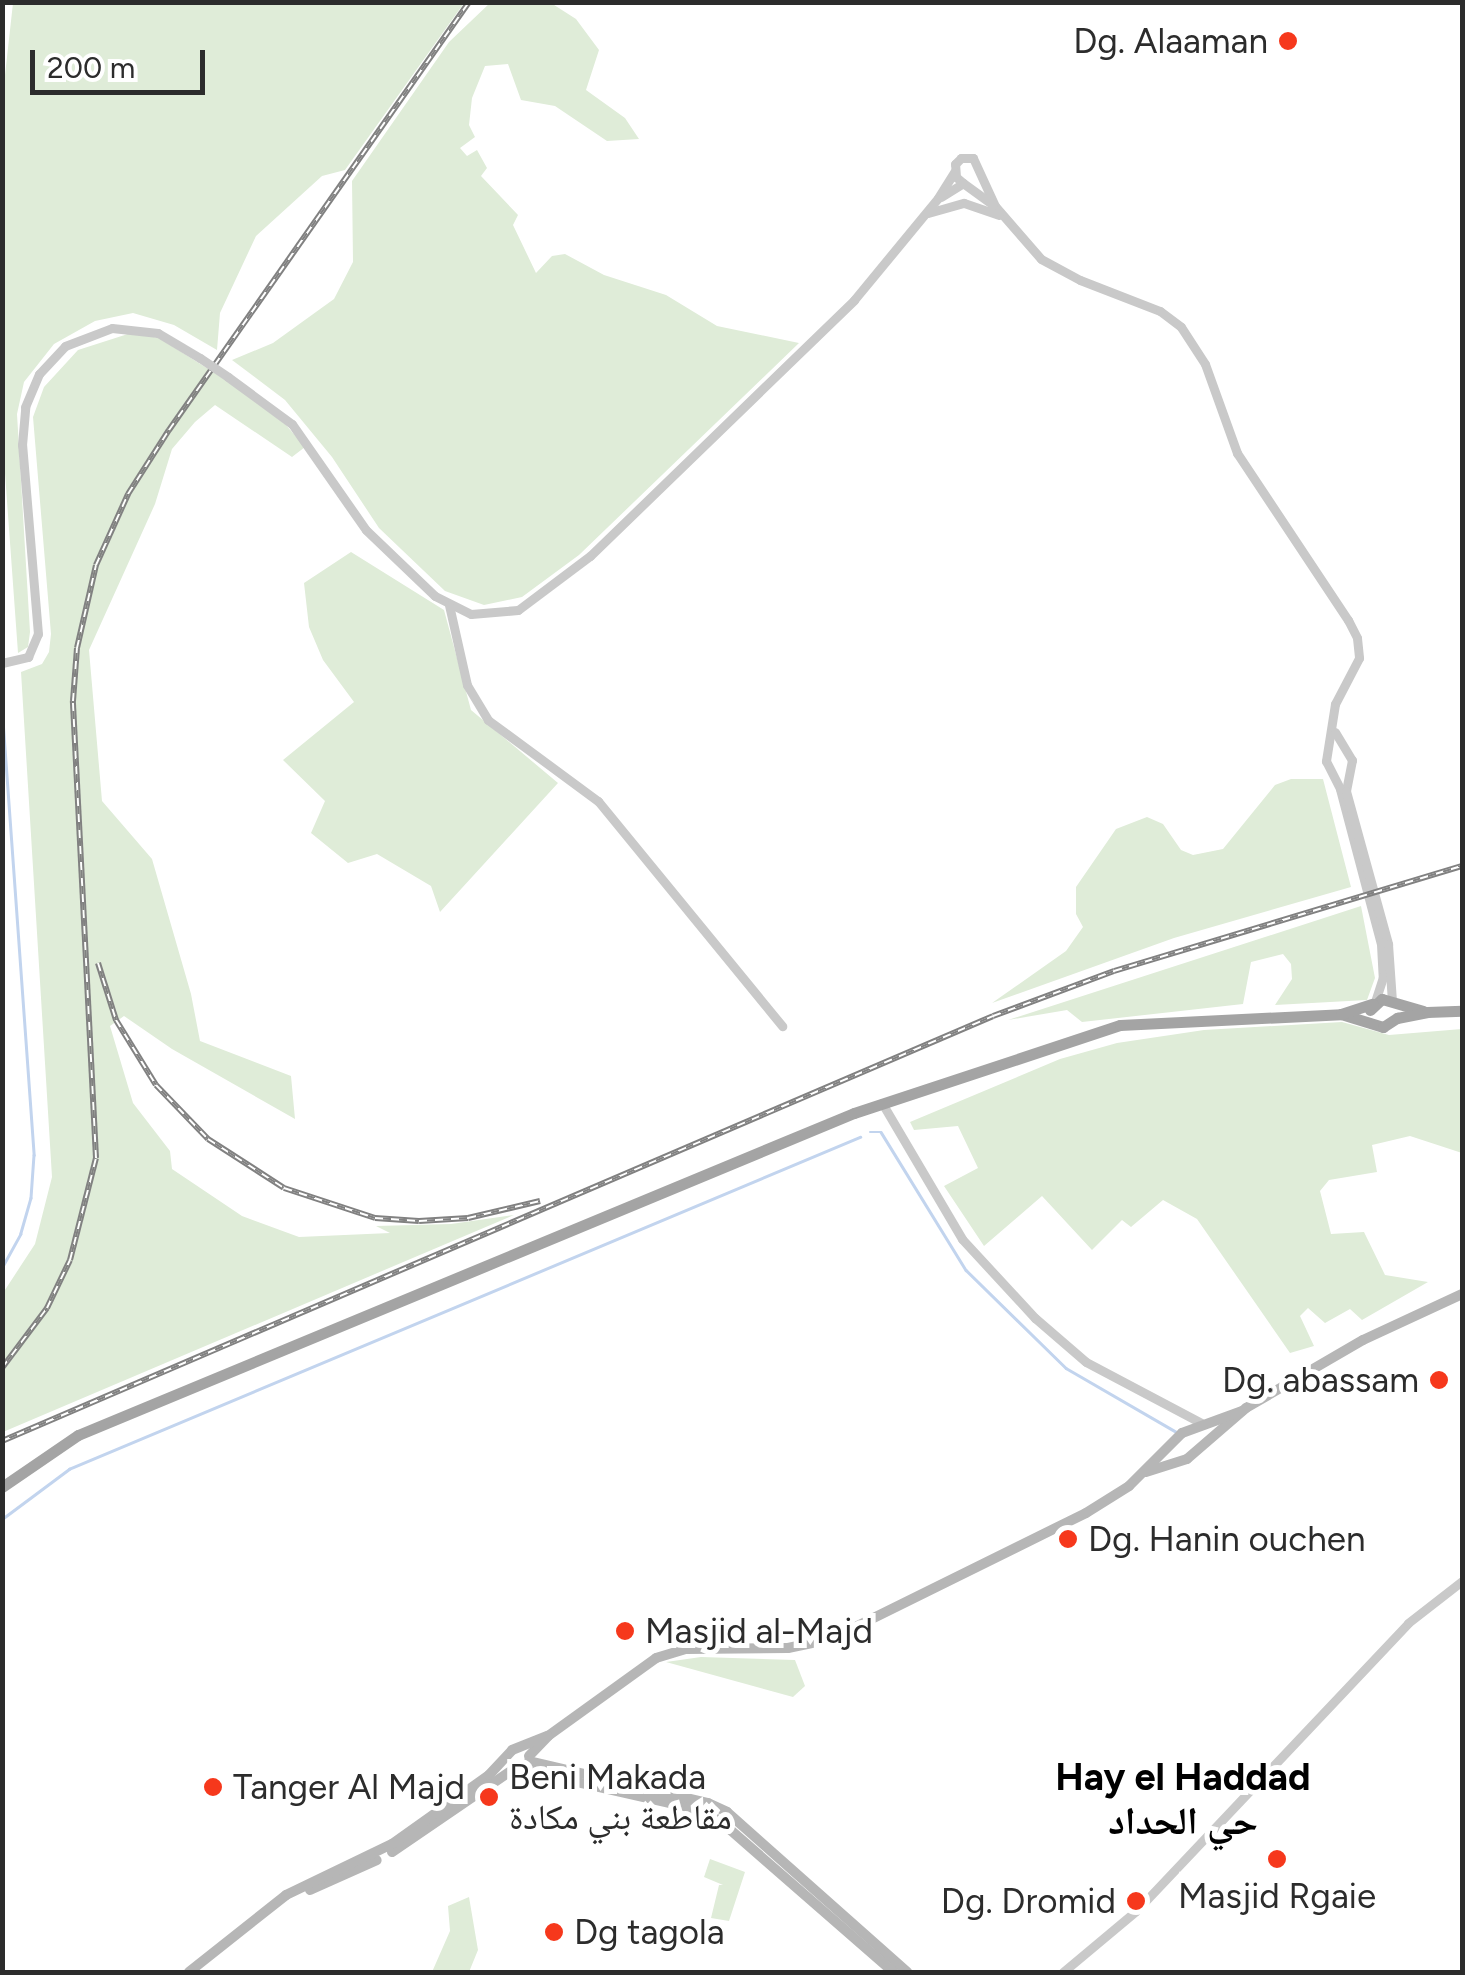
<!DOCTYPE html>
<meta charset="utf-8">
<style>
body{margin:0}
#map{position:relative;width:1465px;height:1975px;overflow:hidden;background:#fff;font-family:Figtree,"Noto Naskh Arabic",sans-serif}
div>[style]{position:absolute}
.green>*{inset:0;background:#dfecd8}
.stream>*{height:2.5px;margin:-1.25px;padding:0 1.25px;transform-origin:1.25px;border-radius:1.25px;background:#c2d4ee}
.tertiary>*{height:9px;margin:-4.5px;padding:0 4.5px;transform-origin:4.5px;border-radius:4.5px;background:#c9c9c9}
.secondary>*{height:10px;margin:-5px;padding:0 5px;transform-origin:5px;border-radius:5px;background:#b6b6b6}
.primary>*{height:11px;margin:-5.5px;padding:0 5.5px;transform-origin:5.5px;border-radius:5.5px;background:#a4a4a4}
.rail>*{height:6px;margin-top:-3px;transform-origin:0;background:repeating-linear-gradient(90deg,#fff 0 8px,#818181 0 16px);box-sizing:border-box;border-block:2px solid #818181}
.tertiary-bridge>*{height:9px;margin:-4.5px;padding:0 4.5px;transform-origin:4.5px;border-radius:4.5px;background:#c9c9c9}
.dots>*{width:28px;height:28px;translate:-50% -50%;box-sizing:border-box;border:5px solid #fff;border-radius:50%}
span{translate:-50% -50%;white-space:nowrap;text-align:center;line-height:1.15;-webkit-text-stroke:10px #fff;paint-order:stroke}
.poi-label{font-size:35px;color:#2c2c2c}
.right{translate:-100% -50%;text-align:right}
.left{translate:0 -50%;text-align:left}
.neighbourhood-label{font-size:38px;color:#000;font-weight:700}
.frame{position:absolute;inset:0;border:5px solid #2c2c2c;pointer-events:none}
.scale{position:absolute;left:30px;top:50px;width:175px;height:45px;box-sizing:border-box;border:5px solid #2c2c2c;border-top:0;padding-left:12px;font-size:30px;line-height:35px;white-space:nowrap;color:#2c2c2c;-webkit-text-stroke:8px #fff;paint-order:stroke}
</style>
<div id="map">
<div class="green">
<div style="clip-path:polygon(491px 2px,551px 3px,576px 19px,599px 50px,586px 90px,625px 118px,639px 139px,607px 141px,555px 106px,521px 100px,508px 64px,485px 66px,472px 98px,469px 125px,475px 137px,460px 148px,467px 156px,477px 150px,487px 168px,481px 176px,518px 215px,513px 225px,536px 273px,552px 256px,565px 254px,604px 275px,666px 295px,717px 326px,799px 343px,579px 555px,522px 597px,484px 605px,445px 591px,379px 528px,332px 457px,285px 400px,232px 360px,273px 343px,334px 299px,353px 262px,352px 181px,449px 42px)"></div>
<div style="clip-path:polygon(13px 3px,464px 3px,345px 170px,322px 176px,256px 236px,220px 313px,217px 350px,174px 325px,133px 313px,95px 321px,54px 344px,24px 382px,17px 414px,30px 632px,28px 647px,18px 653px,2px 432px,2px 102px)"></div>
<div style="clip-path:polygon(131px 333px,159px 338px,229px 382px,286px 425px,305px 447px,292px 457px,215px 405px,195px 422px,172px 449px,155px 504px,89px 650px,102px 801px,152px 859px,191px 994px,200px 1041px,291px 1076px,295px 1119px,172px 1049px,124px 1016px,110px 1026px,133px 1103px,170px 1151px,172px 1169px,242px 1216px,299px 1237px,390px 1233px,376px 1226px,451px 1224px,514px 1215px,3px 1432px,3px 1293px,35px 1244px,52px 1177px,21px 672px,42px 664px,49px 652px,51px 634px,33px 417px,44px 387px,78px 350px)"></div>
<div style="clip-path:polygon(351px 552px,444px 610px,471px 710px,558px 783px,440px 912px,431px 886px,377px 854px,348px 863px,311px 833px,325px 801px,283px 760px,354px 702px,323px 660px,309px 627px,304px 583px)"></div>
<div style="clip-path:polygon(1291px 779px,1323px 779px,1351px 887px,1174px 938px,992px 1003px,1066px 951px,1083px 927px,1076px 914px,1076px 887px,1116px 829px,1147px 817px,1163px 824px,1181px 850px,1193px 855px,1223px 849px,1275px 785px)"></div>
<div style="clip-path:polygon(1361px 906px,1375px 978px,1367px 1000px,1275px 1005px,1292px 979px,1291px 964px,1283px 954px,1251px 962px,1243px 1004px,1082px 1022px,1067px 1010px,1008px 1020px)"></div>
<div style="clip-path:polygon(1342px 1022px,1389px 1035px,1462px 1029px,1462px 1153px,1410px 1136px,1372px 1145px,1377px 1172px,1329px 1180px,1320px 1191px,1331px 1234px,1364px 1232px,1385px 1275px,1428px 1282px,1362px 1320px,1350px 1309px,1325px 1323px,1308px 1308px,1300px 1316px,1314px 1346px,1290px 1353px,1197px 1219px,1163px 1200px,1131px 1227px,1122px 1220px,1092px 1250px,1042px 1196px,984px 1246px,944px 1186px,978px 1168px,958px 1126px,914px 1130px,910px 1122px,1060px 1059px,1117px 1043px,1204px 1030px)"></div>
<div style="clip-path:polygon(701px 1657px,795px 1660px,805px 1686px,793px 1697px,666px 1662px)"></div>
<div style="clip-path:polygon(710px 1859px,745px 1872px,729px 1921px,711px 1918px,719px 1885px,723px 1885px,704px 1877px)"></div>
<div style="clip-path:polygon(469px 1897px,478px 1950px,469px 1972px,432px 1972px,450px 1931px,448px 1906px)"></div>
</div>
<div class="stream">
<div style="left:2px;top:706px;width:450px;rotate:85.9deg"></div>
<div style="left:34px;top:1155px;width:43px;rotate:94deg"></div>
<div style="left:31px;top:1198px;width:37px;rotate:106deg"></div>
<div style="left:21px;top:1234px;width:39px;rotate:119deg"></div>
<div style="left:870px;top:1132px;width:11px"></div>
<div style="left:881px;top:1132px;width:162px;rotate:58.4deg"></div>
<div style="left:966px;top:1270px;width:140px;rotate:44.4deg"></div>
<div style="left:1066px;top:1368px;width:129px;rotate:30.1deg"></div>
<div style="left:2px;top:1519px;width:84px;rotate:-36.7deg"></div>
<div style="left:69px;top:1469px;width:858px;rotate:-22.77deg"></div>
</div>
<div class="tertiary">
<div style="left:963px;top:183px;width:9px;rotate:-139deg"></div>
<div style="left:956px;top:177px;width:13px;rotate:-94deg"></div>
<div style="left:955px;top:164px;width:8px;rotate:-45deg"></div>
<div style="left:961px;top:158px;width:12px"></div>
<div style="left:973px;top:158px;width:53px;rotate:65.4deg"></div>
<div style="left:995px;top:206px;width:70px;rotate:49deg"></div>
<div style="left:1041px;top:259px;width:44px;rotate:28.3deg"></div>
<div style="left:1080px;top:280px;width:86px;rotate:21.2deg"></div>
<div style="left:1160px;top:311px;width:26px;rotate:37deg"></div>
<div style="left:1181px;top:327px;width:44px;rotate:57deg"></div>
<div style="left:1205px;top:364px;width:95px;rotate:70.2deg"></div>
<div style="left:1237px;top:453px;width:201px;rotate:56.4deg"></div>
<div style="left:1348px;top:620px;width:20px;rotate:63deg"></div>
<div style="left:1357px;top:638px;width:20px;rotate:84deg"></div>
<div style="left:1359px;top:658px;width:52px;rotate:117.6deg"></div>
<div style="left:1335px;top:704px;width:58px;rotate:99deg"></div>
<div style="left:1326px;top:761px;width:31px;rotate:63deg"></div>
<div style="left:1340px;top:789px;width:160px;rotate:75.2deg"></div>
<div style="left:1381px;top:944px;width:33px;rotate:87deg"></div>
<div style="left:1383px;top:977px;width:25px;rotate:108deg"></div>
<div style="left:941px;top:197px;width:26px;rotate:-32deg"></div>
<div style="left:963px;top:183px;width:37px;rotate:36deg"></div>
<div style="left:928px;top:213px;width:37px;rotate:-16deg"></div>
<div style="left:964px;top:203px;width:37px;rotate:19deg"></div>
<div style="left:228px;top:377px;width:79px;rotate:36.3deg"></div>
<div style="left:292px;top:424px;width:129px;rotate:55.1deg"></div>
<div style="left:366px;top:530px;width:95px;rotate:43.7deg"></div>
<div style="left:435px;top:596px;width:40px;rotate:26.6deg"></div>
<div style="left:471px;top:614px;width:47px;rotate:-4.9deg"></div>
<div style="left:518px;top:610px;width:90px;rotate:-36.9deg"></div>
<div style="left:590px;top:556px;width:368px;rotate:-44.1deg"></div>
<div style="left:854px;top:300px;width:132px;rotate:-50.5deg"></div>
<div style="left:938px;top:198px;width:31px;rotate:-58deg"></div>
<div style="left:449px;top:605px;width:82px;rotate:77.3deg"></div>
<div style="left:467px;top:685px;width:41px;rotate:59deg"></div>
<div style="left:488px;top:720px;width:137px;rotate:36.4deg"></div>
<div style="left:598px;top:801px;width:291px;rotate:50.7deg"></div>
<div style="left:2px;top:663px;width:27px;rotate:-13deg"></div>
<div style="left:28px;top:657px;width:25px;rotate:-67deg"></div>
<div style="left:38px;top:634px;width:190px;rotate:-94.8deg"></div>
<div style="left:22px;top:445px;width:38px;rotate:-85deg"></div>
<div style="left:25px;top:407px;width:36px;rotate:-67deg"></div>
<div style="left:39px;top:374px;width:38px;rotate:-47deg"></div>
<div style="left:65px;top:346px;width:50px;rotate:-21deg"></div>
<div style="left:112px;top:328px;width:46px;rotate:6.2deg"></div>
<div style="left:158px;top:333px;width:49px;rotate:30.8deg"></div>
<div style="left:1335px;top:732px;width:33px;rotate:59deg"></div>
<div style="left:1352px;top:760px;width:32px;rotate:101deg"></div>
<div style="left:1346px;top:791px;width:159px;rotate:74.6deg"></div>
<div style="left:1388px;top:944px;width:57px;rotate:86deg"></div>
<div style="left:882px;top:1103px;width:158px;rotate:59.5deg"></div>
<div style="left:962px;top:1239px;width:108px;rotate:47.3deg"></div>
<div style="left:1035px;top:1318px;width:67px;rotate:40.8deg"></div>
<div style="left:1086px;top:1362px;width:130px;rotate:27.9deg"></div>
<div style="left:1063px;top:1972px;width:95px;rotate:-39.9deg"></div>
<div style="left:1136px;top:1911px;width:396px;rotate:-46.6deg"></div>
<div style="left:1408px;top:1623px;width:68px;rotate:-37.9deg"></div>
</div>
<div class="secondary">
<div style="left:1146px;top:1472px;width:43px;rotate:-17.6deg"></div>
<div style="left:1187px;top:1459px;width:78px;rotate:-40.8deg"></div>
<div style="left:1246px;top:1408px;width:135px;rotate:-30.2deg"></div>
<div style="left:1363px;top:1340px;width:109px;rotate:-24.9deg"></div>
<div style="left:529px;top:1756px;width:28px;rotate:-46deg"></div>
<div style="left:548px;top:1736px;width:133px;rotate:-35.8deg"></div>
<div style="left:656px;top:1658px;width:31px;rotate:-17deg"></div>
<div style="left:686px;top:1649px;width:102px;rotate:-0.6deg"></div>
<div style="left:788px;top:1648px;width:44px;rotate:-11.8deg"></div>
<div style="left:831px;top:1639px;width:284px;rotate:-26.3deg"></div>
<div style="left:1086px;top:1513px;width:51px;rotate:-32.1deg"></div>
<div style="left:1129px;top:1486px;width:75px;rotate:-45deg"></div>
<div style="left:1182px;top:1433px;width:64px;rotate:-20.1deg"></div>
<div style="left:529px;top:1761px;width:184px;rotate:13.2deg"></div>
<div style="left:708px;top:1803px;width:21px;rotate:25deg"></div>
<div style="left:727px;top:1812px;width:241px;rotate:41.6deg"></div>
<div style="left:515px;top:1768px;width:176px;rotate:12.8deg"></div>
<div style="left:687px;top:1807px;width:35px;rotate:22deg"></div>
<div style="left:719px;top:1820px;width:231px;rotate:41.1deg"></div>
<div style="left:392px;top:1852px;width:149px;rotate:-34.3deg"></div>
<div style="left:310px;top:1890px;width:73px;rotate:-24.1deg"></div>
<div style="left:189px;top:1972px;width:124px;rotate:-38.4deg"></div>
<div style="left:286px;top:1895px;width:118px;rotate:-25.7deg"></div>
<div style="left:392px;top:1844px;width:119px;rotate:-35.4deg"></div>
<div style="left:489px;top:1775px;width:34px;rotate:-47deg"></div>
<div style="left:512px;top:1750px;width:38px;rotate:-22deg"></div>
</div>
<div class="primary">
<div style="left:1370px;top:1010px;width:16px;rotate:-43deg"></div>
<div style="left:1382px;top:999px;width:43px;rotate:16.3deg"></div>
<div style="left:1341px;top:1014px;width:44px;rotate:17.2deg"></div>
<div style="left:1383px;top:1027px;width:17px;rotate:-33deg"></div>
<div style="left:1397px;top:1018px;width:31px;rotate:-11deg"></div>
<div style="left:1427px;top:1012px;width:35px;rotate:-2deg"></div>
<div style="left:2px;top:1487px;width:92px;rotate:-34.4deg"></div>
<div style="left:78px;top:1435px;width:840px;rotate:-22.54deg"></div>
<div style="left:854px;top:1113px;width:280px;rotate:-18.3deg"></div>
<div style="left:1120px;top:1025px;width:221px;rotate:-2.8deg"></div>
<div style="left:1341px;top:1014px;width:33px;rotate:-18deg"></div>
</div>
<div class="rail">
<div style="left:98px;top:963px;width:60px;rotate:72.5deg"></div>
<div style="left:116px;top:1020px;width:76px;rotate:58.4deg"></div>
<div style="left:156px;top:1085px;width:75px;rotate:46.1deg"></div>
<div style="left:208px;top:1139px;width:90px;rotate:32.8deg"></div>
<div style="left:284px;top:1188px;width:96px;rotate:18.2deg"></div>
<div style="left:375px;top:1218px;width:44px;rotate:3.9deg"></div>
<div style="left:419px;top:1221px;width:49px;rotate:-3.5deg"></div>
<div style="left:468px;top:1218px;width:74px;rotate:-13.3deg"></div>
<div style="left:2px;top:1368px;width:75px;rotate:-53.1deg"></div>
<div style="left:47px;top:1308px;width:53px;rotate:-64.4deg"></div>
<div style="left:70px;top:1260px;width:105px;rotate:-75.7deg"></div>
<div style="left:96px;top:1158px;width:458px;rotate:-92.9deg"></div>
<div style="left:73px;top:701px;width:53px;rotate:-85.7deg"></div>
<div style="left:77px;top:648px;width:85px;rotate:-77.1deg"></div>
<div style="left:96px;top:565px;width:78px;rotate:-65.7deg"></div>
<div style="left:128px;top:494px;width:76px;rotate:-57.4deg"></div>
<div style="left:169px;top:430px;width:523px;rotate:-54.97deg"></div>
<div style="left:2px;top:1441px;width:1078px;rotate:-23.21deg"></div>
<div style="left:993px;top:1016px;width:129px;rotate:-20.4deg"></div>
<div style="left:1114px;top:971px;width:363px;rotate:-16.8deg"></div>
</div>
<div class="tertiary-bridge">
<div style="left:200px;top:358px;width:34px;rotate:34deg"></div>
</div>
<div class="dots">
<div style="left:1288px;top:41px;background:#f6381c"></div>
<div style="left:1439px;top:1380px;background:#f6381c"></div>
<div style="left:1068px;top:1539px;background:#f6381c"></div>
<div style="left:625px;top:1631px;background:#f6381c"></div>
<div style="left:213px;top:1787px;background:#f6381c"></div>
<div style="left:489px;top:1797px;background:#f6381c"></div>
<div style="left:1277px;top:1859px;background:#f6381c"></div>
<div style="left:1136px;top:1901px;background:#f6381c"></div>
<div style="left:554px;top:1932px;background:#f6381c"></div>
</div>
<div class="poi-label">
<span class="right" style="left:1268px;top:41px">Dg. Alaaman</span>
<span class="right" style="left:1419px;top:1380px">Dg. abassam</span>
<span class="left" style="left:1088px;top:1539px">Dg. Hanin ouchen</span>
<span class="left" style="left:645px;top:1631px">Masjid al-Majd</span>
<span class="left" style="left:509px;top:1797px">Beni Makada<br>مقاطعة بني مكادة</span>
<span class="left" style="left:233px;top:1787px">Tanger Al Majd</span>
<span style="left:1277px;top:1896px">Masjid Rgaie</span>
<span class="right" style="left:1116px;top:1901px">Dg. Dromid</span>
<span class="left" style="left:574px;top:1932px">Dg tagola</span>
</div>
<div class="neighbourhood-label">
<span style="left:1183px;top:1800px">Hay el Haddad<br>حي الحداد</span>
</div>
<div class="frame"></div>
<div class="scale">200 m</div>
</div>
